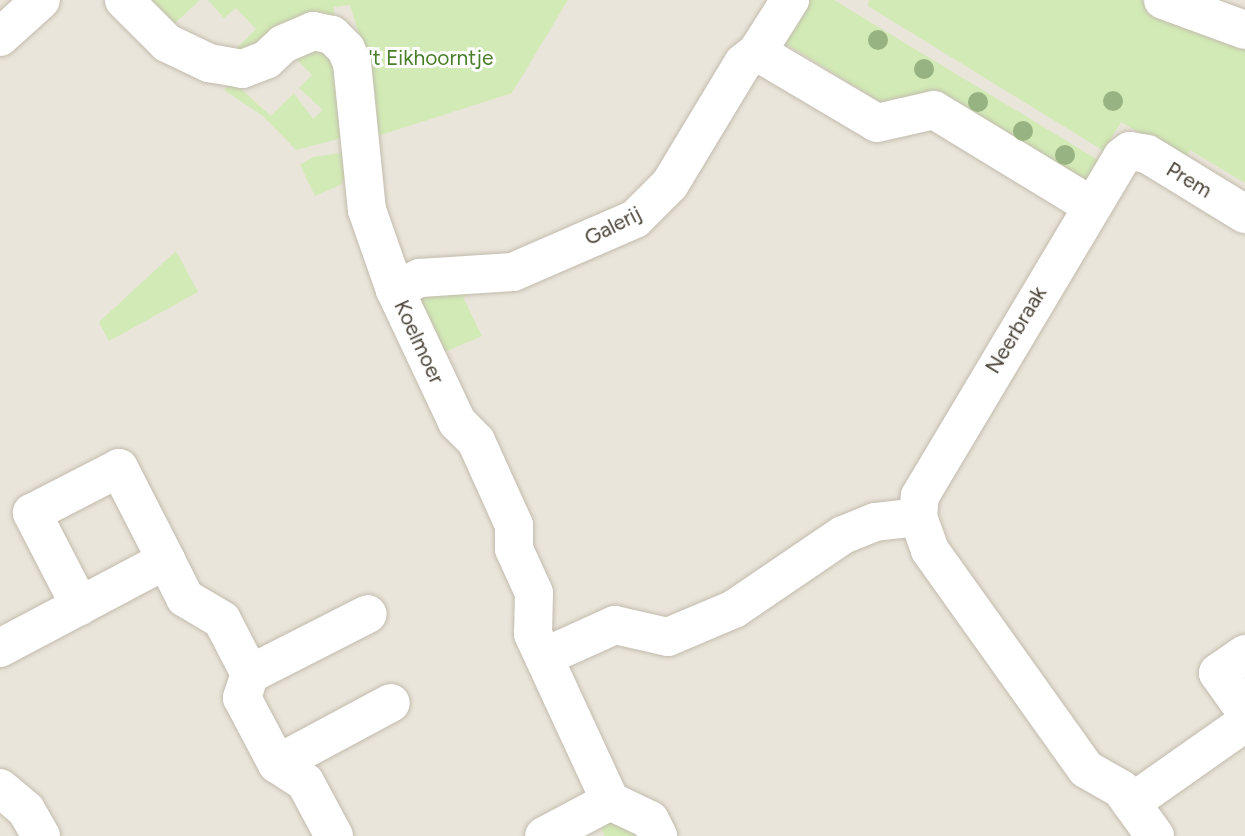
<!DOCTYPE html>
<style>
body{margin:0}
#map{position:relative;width:1245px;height:836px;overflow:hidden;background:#f6f3ec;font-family:Figtree,sans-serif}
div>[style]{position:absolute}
.residential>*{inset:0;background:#eae5da;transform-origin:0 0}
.green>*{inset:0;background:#d2eab5}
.roads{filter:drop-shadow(0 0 2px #c2bbae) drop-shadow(0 0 2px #c2bbae)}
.minor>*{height:38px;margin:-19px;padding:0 19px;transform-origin:19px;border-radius:19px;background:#fff}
.trees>*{width:20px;height:20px;margin:-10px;border-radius:50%;background:#97b381}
span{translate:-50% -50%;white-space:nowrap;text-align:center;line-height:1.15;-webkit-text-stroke:6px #fff;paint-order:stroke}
.park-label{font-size:21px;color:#4a7f2a}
.street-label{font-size:21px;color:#4b4439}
</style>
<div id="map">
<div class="residential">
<div style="left:0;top:0;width:1245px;height:836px"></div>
</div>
<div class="green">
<div style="clip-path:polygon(139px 0,200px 0,174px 24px)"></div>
<div style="clip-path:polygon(208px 0,568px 0,512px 93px,371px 138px,361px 41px,350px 5px,334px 7px,334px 17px,254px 55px,235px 50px,256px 29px,236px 8px,224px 18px)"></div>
<div style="clip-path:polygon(808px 0,834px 0,1098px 160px,1083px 185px,889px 107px,783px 42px)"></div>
<div style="clip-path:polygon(869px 0,1146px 0,1245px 44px,1245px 183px,1190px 150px,1185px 159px,1121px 122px,1104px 151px,868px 6px)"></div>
<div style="clip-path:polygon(307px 47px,333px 56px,342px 138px,296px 150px,263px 116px,224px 90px,232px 81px,271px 116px,294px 93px,313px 119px,323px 110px,299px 88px,312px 75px,291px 54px)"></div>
<div style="clip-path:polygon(342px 153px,350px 166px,342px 184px,315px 196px,300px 165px,313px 157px)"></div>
<div style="clip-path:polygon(176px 251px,198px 292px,109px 341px,99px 322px)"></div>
<div style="clip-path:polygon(426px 291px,472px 293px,463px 297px,482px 336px,440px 354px,419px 305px)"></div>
<div style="clip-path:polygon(608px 820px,646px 836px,605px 836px,599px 825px)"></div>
</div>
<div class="roads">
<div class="minor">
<div style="left:124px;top:0;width:61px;rotate:45deg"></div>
<div style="left:167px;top:43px;width:47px;rotate:25.5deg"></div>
<div style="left:209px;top:63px;width:34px;rotate:10deg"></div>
<div style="left:242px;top:69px;width:26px;rotate:-21deg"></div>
<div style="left:266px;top:60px;width:23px;rotate:-43deg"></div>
<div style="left:283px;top:44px;width:33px;rotate:-23deg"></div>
<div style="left:313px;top:31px;width:19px;rotate:12deg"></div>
<div style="left:332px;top:35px;width:20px;rotate:45deg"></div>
<div style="left:346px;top:49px;width:15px;rotate:67deg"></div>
<div style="left:352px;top:63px;width:148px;rotate:84.2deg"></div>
<div style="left:367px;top:210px;width:85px;rotate:70.7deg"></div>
<div style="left:395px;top:290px;width:146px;rotate:64.8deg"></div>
<div style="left:457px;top:422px;width:27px;rotate:45deg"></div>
<div style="left:476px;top:441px;width:92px;rotate:65.7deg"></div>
<div style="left:514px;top:525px;width:24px;rotate:90deg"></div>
<div style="left:514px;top:549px;width:48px;rotate:65.6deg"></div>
<div style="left:534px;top:593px;width:41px;rotate:91.4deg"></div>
<div style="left:533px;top:634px;width:184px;rotate:65.2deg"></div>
<div style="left:610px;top:801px;width:44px;rotate:25.4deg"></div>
<div style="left:650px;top:820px;width:18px;rotate:63deg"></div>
<div style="left:1163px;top:0;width:87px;rotate:20.1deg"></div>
<div style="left:0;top:37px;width:55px;rotate:-42.1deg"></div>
<div style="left:757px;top:52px;width:139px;rotate:30.6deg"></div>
<div style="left:877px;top:123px;width:58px;rotate:-12.8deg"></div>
<div style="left:934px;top:110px;width:183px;rotate:31.3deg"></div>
<div style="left:395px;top:290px;width:28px;rotate:-26deg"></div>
<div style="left:420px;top:278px;width:93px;rotate:-3.7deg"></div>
<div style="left:513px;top:272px;width:133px;rotate:-23.5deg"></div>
<div style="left:635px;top:219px;width:49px;rotate:-45deg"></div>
<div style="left:670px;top:184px;width:141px;rotate:-58.9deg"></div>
<div style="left:743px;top:63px;width:18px;rotate:-38deg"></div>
<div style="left:757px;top:52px;width:62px;rotate:-57.6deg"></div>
<div style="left:80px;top:606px;width:105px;rotate:-117.3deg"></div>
<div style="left:32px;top:513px;width:98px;rotate:-27.3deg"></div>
<div style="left:119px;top:468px;width:103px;rotate:62.9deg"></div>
<div style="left:0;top:648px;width:188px;rotate:-27.9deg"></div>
<div style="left:166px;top:560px;width:42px;rotate:63.4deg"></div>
<div style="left:185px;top:598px;width:43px;rotate:30.7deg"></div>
<div style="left:222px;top:620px;width:61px;rotate:62.6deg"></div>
<div style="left:1245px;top:654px;width:33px;rotate:145deg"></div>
<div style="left:1218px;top:673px;width:47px;rotate:54.6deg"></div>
<div style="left:544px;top:657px;width:78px;rotate:-24.3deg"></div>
<div style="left:615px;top:625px;width:54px;rotate:12.8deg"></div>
<div style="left:668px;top:637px;width:72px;rotate:-23deg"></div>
<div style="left:734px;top:609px;width:132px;rotate:-34.2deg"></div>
<div style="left:843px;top:535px;width:35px;rotate:-22deg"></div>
<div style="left:875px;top:522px;width:43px;rotate:-6.6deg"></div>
<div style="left:277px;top:764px;width:129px;rotate:-28.2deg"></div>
<div style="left:0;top:788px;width:34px;rotate:40deg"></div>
<div style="left:26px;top:810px;width:30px;rotate:60deg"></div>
<div style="left:1131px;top:803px;width:139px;rotate:-35.1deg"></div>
<div style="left:334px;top:836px;width:61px;rotate:-118.2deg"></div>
<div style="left:305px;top:782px;width:33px;rotate:-147deg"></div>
<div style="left:277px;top:764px;width:75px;rotate:-117.9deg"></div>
<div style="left:242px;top:698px;width:25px;rotate:-72deg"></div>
<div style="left:250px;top:674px;width:132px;rotate:-27deg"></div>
<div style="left:544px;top:836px;width:75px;rotate:-27.9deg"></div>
<div style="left:1155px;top:836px;width:58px;rotate:-125.9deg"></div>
<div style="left:1121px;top:789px;width:40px;rotate:-150.3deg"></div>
<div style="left:1086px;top:769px;width:269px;rotate:-125.5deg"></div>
<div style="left:930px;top:550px;width:35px;rotate:-110deg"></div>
<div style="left:918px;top:517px;width:21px;rotate:-85deg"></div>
<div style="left:920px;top:496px;width:395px;rotate:-59.2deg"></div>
<div style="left:1122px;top:157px;width:10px;rotate:-37deg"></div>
<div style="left:1130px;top:151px;width:17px;rotate:10deg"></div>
<div style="left:1147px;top:154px;width:115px;rotate:31.5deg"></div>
</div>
</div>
<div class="trees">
<div style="left:878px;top:40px"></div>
<div style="left:924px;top:69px"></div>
<div style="left:1113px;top:101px"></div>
<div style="left:978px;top:102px"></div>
<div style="left:1023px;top:131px"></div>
<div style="left:1065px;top:155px"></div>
</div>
<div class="park-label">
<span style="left:431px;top:58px">'t Eikhoorntje</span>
</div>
<div class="street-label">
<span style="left:1189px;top:180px;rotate:31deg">Prem</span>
<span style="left:613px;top:226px;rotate:-27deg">Galerij</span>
<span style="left:1016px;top:330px;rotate:-59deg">Neerbraak</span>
<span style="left:419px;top:342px;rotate:65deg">Koelmoer</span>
</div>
</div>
